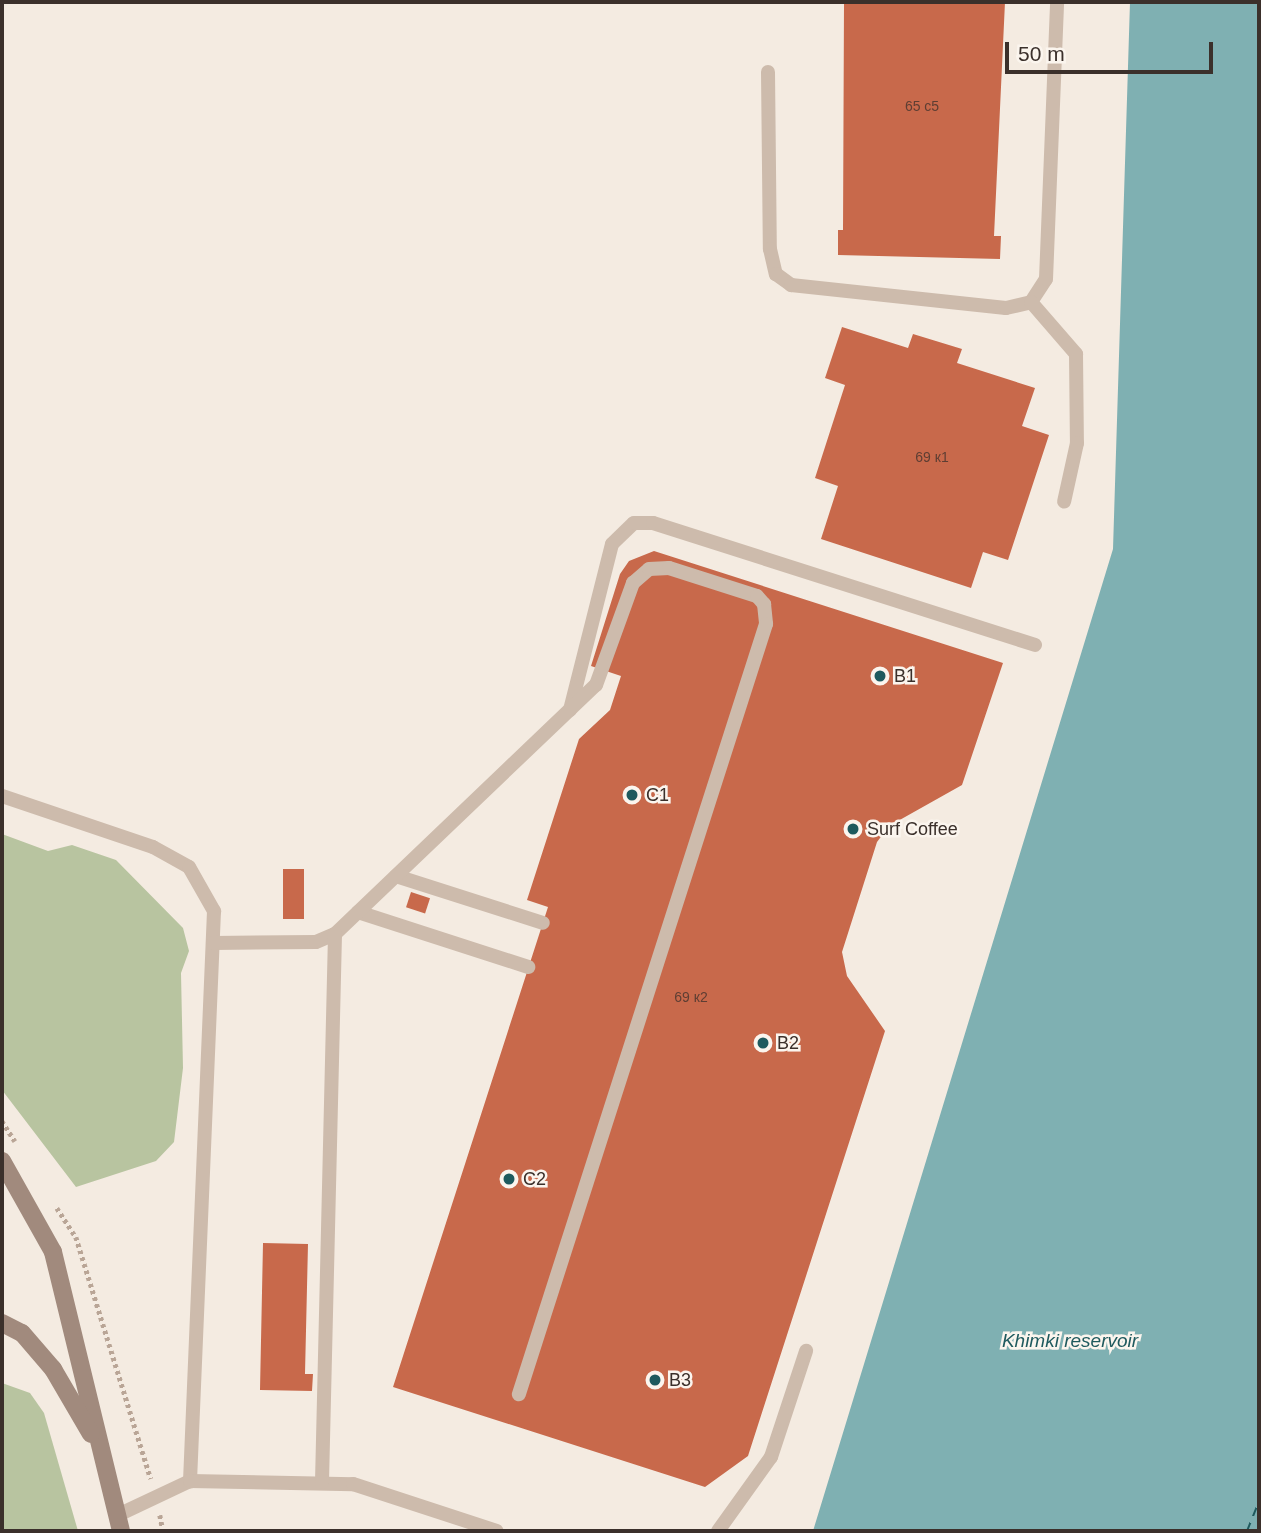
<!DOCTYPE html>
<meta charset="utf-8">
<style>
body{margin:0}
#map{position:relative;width:1261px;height:1533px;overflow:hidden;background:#f4ebe1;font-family:Arial,sans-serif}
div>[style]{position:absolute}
.green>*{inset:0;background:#b8c4a0}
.water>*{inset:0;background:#7fb0b2}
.ferry>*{height:2px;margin-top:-1px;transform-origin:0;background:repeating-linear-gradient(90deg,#1f5a5e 0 9px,transparent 0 16px)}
.building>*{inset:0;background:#c8694b;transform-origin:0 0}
.path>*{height:4.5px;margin-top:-2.25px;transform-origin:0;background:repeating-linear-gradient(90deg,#b9a596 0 3.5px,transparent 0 7px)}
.lane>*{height:14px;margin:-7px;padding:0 7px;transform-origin:7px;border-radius:7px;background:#cdbbac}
.secondary>*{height:18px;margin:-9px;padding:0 9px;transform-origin:9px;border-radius:9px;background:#a18a7d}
.dots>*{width:19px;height:19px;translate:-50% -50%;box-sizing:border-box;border:4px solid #fbf5ee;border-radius:50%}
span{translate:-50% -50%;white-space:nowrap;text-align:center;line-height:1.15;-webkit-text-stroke:5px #fbf5ee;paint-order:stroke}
.number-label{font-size:14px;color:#5e3e33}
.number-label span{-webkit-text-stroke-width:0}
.poi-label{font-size:18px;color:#3b302b}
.left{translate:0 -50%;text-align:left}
.water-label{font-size:19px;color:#1f5a5e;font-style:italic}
.frame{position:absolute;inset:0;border:4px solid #3b302b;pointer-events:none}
.scale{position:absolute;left:1005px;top:42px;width:208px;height:32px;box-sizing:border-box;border:4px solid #3b302b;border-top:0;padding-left:9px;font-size:21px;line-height:24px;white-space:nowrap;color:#3b302b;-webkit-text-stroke:5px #fbf5ee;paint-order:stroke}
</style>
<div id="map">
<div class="green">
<div style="clip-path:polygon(2px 834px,48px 851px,72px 845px,116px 860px,183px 928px,189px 951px,181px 973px,183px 1068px,174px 1142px,156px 1161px,76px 1187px,2px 1090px)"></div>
<div style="clip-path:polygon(2px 1383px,30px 1393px,44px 1413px,78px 1531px,2px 1531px)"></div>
</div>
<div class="water">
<div style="clip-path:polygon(1130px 2px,1259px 2px,1259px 1531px,813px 1531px,1113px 549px)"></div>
</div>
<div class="ferry">
<div style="left:1247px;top:1531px;width:32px;rotate:-68deg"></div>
</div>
<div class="building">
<div style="clip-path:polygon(844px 2px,1005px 2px,994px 236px,1001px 236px,1000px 259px,838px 255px,838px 230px,843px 230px)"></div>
<div style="clip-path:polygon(842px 327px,908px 348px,913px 334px,962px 349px,957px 363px,1035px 388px,1022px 426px,1049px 435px,1008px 560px,983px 552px,971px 588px,821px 539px,838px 486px,815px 478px,845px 385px,825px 378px)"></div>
<div style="clip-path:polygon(654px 551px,1003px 663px,962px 785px,889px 826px,877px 842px,842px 952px,847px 976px,885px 1031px,748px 1456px,705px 1487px,393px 1387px,548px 907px,527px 900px,579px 739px,610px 710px,621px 676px,591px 666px,620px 574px,629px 561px)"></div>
<div style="left:283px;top:869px;width:21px;height:50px"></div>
<div style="left:411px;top:892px;width:20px;height:16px;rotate:18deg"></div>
<div style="clip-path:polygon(263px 1243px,308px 1244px,305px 1374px,313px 1374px,312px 1391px,260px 1390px)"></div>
</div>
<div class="path">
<div style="left:2px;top:1121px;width:24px;rotate:57deg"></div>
<div style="left:57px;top:1208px;width:35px;rotate:57deg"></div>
<div style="left:76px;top:1237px;width:253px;rotate:72.8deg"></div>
<div style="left:160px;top:1515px;width:16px;rotate:79deg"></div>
</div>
<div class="lane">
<div style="left:768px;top:72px;width:177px;rotate:89.4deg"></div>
<div style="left:770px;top:249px;width:26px;rotate:77deg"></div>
<div style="left:776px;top:274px;width:19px;rotate:36deg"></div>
<div style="left:791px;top:285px;width:216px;rotate:6.1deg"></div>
<div style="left:1006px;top:308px;width:26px;rotate:-13deg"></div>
<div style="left:1031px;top:302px;width:27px;rotate:-57deg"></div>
<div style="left:1046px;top:279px;width:277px;rotate:-87.7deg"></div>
<div style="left:1031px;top:302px;width:69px;rotate:49.1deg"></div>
<div style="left:1076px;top:354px;width:89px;rotate:89.4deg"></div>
<div style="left:1077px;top:443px;width:60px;rotate:102.4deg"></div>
<div style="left:570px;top:710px;width:171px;rotate:-75.8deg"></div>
<div style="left:612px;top:544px;width:30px;rotate:-44deg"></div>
<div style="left:634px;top:523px;width:19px"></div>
<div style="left:653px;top:523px;width:401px;rotate:17.7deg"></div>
<div style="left:2px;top:796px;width:159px;rotate:18.7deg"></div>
<div style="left:153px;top:847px;width:41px;rotate:29.1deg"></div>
<div style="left:189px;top:867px;width:51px;rotate:60.4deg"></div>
<div style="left:214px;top:911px;width:571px;rotate:92.41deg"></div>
<div style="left:190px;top:1481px;width:80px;rotate:154.7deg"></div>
<div style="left:396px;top:876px;width:154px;rotate:17.7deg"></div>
<div style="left:358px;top:912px;width:179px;rotate:17.9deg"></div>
<div style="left:213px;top:943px;width:103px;rotate:-0.6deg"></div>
<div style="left:316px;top:942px;width:21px;rotate:-23deg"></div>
<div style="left:335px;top:934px;width:361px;rotate:-43.7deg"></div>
<div style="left:596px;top:685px;width:109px;rotate:-70.1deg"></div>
<div style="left:633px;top:583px;width:21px;rotate:-41deg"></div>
<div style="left:649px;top:569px;width:20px;rotate:-3deg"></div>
<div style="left:669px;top:568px;width:92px;rotate:17.7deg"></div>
<div style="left:757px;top:596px;width:11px;rotate:49deg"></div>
<div style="left:764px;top:604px;width:20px;rotate:84deg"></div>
<div style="left:766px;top:624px;width:809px;rotate:107.79deg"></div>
<div style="left:190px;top:1481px;width:163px;rotate:1.1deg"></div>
<div style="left:353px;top:1484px;width:151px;rotate:18.1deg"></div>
<div style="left:322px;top:1482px;width:548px;rotate:-88.64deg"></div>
<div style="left:718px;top:1531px;width:91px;rotate:-54.4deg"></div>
<div style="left:771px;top:1457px;width:112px;rotate:-71.7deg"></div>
</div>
<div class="secondary">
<div style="left:2px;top:1161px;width:104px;rotate:60.7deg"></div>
<div style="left:53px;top:1252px;width:287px;rotate:76.3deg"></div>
<div style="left:2px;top:1323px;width:22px;rotate:27deg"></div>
<div style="left:22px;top:1333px;width:48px;rotate:49.3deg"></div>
<div style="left:53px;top:1369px;width:75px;rotate:59.7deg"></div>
</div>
<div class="dots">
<div style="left:880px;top:676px;background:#1f5a5e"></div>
<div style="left:632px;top:795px;background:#1f5a5e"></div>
<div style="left:853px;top:829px;background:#1f5a5e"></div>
<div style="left:763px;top:1043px;background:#1f5a5e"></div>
<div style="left:509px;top:1179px;background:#1f5a5e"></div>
<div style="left:655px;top:1380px;background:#1f5a5e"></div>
</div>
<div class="number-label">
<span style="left:922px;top:106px">65 с5</span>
<span style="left:932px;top:457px">69 к1</span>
<span style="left:691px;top:997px">69 к2</span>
</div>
<div class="poi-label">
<span class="left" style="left:894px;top:676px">B1</span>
<span class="left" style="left:646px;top:795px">C1</span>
<span class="left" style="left:867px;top:829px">Surf Coffee</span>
<span class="left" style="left:777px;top:1043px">B2</span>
<span class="left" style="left:523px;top:1179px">C2</span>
<span class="left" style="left:669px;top:1380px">B3</span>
</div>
<div class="water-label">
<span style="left:1070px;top:1341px">Khimki reservoir</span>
</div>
<div class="frame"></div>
<div class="scale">50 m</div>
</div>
